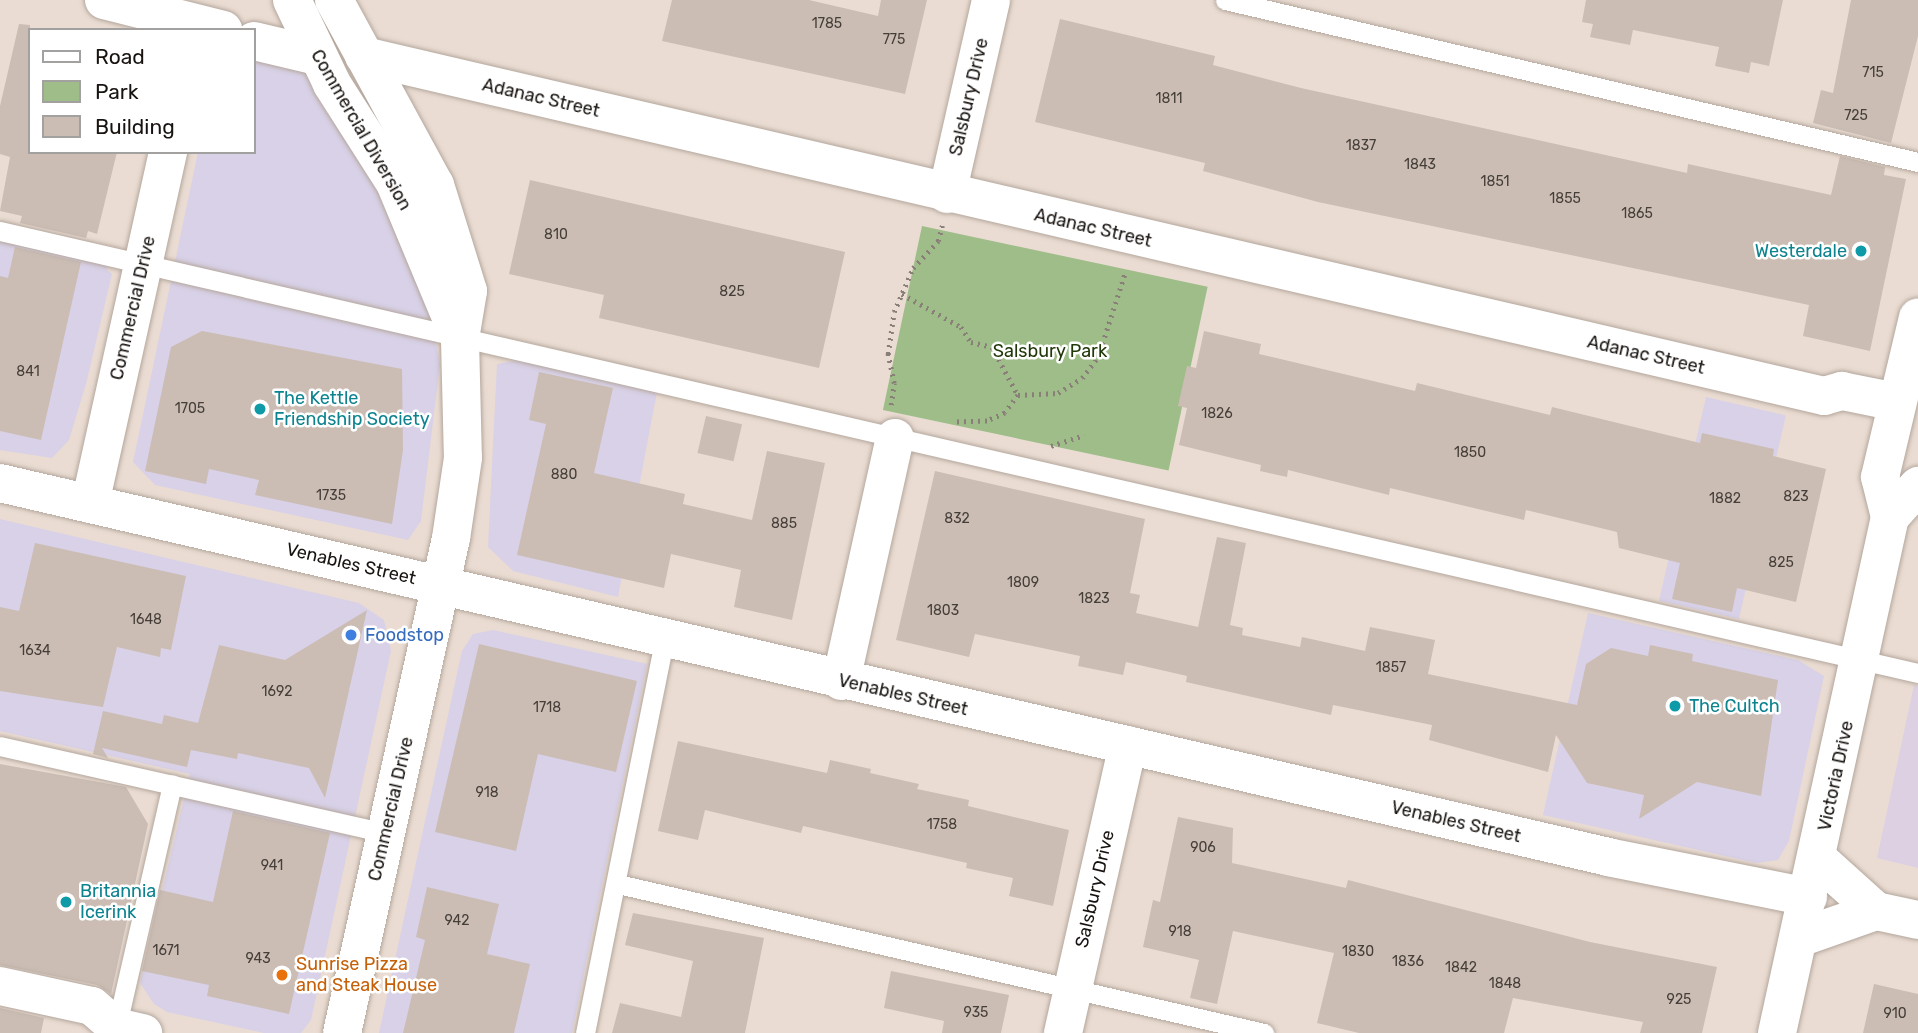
<!DOCTYPE html>
<style>
body{margin:0}
#map{position:relative;width:1918px;height:1033px;overflow:hidden;background:#eadcd2;font-family:Rubik,sans-serif}
div>[style]{position:absolute}
.commercial>*{inset:0;background:#d8d1e7;transform-origin:0 0}
.education>*{inset:0;background:#ddd0e3}
.green>*{inset:0;background:#9ebd89;transform-origin:0 0}
.building>*{inset:0;background:#cbbdb4;transform-origin:0 0}
.path>*{height:4.5px;margin-top:-2.25px;transform-origin:0;background:repeating-linear-gradient(90deg,#897f78 0 2px,transparent 0 7px)}
.roads{filter:drop-shadow(0 0 2px #b4a79d) drop-shadow(0 0 2px #b4a79d)}
.lane>*{height:19px;margin:-9.5px;padding:0 9.5px;transform-origin:9.5px;border-radius:9.5px;background:#fff}
.street>*{height:38px;margin:-19px;padding:0 19px;transform-origin:19px;border-radius:19px;background:#fff}
.secondary>*{height:38px;margin:-19px;padding:0 19px;transform-origin:19px;border-radius:19px;background:#fff}
.dots>*{width:19px;height:19px;translate:-50% -50%;box-sizing:border-box;border:4px solid #fff;border-radius:50%}
span{translate:-50% -50%;white-space:nowrap;text-align:center;line-height:1.15;-webkit-text-stroke:5px #fff;paint-order:stroke}
.number-label{font-size:14px;color:#453e39}
.number-label span{-webkit-text-stroke-width:0}
.street-label{font-size:18px;color:#181310}
.culture-label{font-size:18px;color:#0d838f}
.right{translate:-100% -50%;text-align:right}
.left{translate:0 -50%;text-align:left}
.park-label{font-size:18px;color:#21390a}
.shop-label{font-size:18px;color:#366cbe}
.food-label{font-size:18px;color:#c56008}
.legend{position:absolute;left:28px;top:28px;width:228px;height:126px;box-sizing:border-box;background:#fff;border:2px solid #a3a19f;margin:0;padding:9px 12px;list-style:none;font-size:21px;color:#181310}
.legend li{display:flex;align-items:center;gap:14px;height:35px}
.legend b{width:35px;border:2px solid #a3a19f}
</style>
<div id="map">
<div class="commercial">
<div style="clip-path:polygon(254px 49px,301px 62px,382px 188px,427px 297px,440px 364px,421px 521px,408px 540px,155px 485px,133px 462px,198px 152px,254px 152px)"></div>
<div style="clip-path:polygon(0 231px,109px 256px,107px 270px,112px 274px,86px 384px,69px 440px,52px 458px,0 450px)"></div>
<div style="clip-path:polygon(517px 360px,657px 392px,618px 597px,513px 571px,488px 547px,497px 364px)"></div>
<div style="left:1706px;top:397px;width:82px;height:209px;rotate:13deg"></div>
<div style="clip-path:polygon(0 519px,359px 603px,384px 620px,391px 651px,311px 1020px,301px 1033px,264px 1033px,167px 1012px,154px 1004px,140px 983px,190px 774px,0 731px)"></div>
<div style="clip-path:polygon(1588px 613px,1798px 660px,1824px 676px,1789px 841px,1778px 860px,1756px 863px,1543px 815px)"></div>
<div style="clip-path:polygon(493px 630px,647px 664px,572px 1033px,379px 1033px,462px 651px,473px 634px)"></div>
</div>
<div class="education">
<div style="clip-path:polygon(1914px 685px,1918px 686px,1918px 868px,1877px 858px)"></div>
</div>
<div class="green">
<div style="left:922px;top:226px;width:292px;height:188px;rotate:12deg"></div>
</div>
<div class="building">
<div style="clip-path:polygon(672px 0,809px 0,878px 16px,881px 0,927px 0,905px 94px,662px 41px)"></div>
<div style="clip-path:polygon(1586px 0,1783px 0,1769px 66px,1751px 62px,1749px 73px,1715px 66px,1719px 47px,1633px 30px,1630px 45px,1590px 37px,1593px 24px,1582px 22px)"></div>
<div style="clip-path:polygon(1851px 0,1918px 0,1918px 36px,1891px 143px,1813px 123px,1821px 90px,1833px 93px)"></div>
<div style="clip-path:polygon(1060px 19px,1215px 56px,1213px 65px,1301px 88px,1687px 173px,1688px 164px,1831px 195px,1840px 156px,1885px 167px,1884px 175px,1906px 179px,1870px 351px,1803px 336px,1809px 305px,1318px 202px,1203px 171px,1205px 163px,1035px 122px)"></div>
<div style="clip-path:polygon(19px 24px,30px 25px,30px 152px,117px 152px,97px 234px,88px 231px,86px 238px,20px 223px,22px 216px,0 211px,10px 157px,0 154px,0 106px)"></div>
<div style="clip-path:polygon(530px 180px,845px 252px,819px 368px,599px 318px,604px 295px,509px 274px)"></div>
<div style="clip-path:polygon(15px 247px,81px 262px,41px 440px,0 431px,0 276px,8px 278px)"></div>
<div style="clip-path:polygon(202px 331px,402px 369px,403px 450px,392px 524px,255px 495px,259px 480px,209px 469px,206px 484px,145px 471px,171px 347px)"></div>
<div style="clip-path:polygon(1204px 331px,1261px 344px,1259px 354px,1415px 391px,1417px 383px,1550px 415px,1552px 407px,1700px 443px,1702px 433px,1774px 449px,1773px 456px,1826px 469px,1796px 602px,1737px 588px,1732px 612px,1672px 599px,1680px 563px,1619px 548px,1617px 532px,1526px 510px,1524px 520px,1390px 488px,1389px 495px,1288px 470px,1287px 477px,1260px 471px,1261px 465px,1179px 445px,1187px 408px,1178px 406px,1187px 366px,1196px 368px)"></div>
<div style="clip-path:polygon(539px 372px,613px 388px,594px 473px,685px 494px,683px 504px,752px 520px,767px 451px,825px 463px,792px 620px,734px 607px,741px 570px,671px 554px,664px 588px,517px 555px,546px 424px,529px 420px)"></div>
<div style="left:706px;top:416px;width:37px;height:38px;rotate:13deg"></div>
<div style="clip-path:polygon(935px 471px,1145px 519px,1130px 593px,1140px 595px,1136px 613px,1198px 627px,1217px 537px,1246px 543px,1230px 625px,1243px 628px,1242px 635px,1300px 647px,1302px 637px,1365px 651px,1370px 627px,1435px 640px,1428px 674px,1577px 705px,1586px 664px,1611px 648px,1648px 656px,1650px 645px,1693px 654px,1692px 661px,1778px 680px,1761px 796px,1697px 782px,1639px 819px,1644px 795px,1587px 783px,1556px 735px,1548px 772px,1429px 740px,1432px 725px,1333px 705px,1331px 715px,1186px 682px,1187px 676px,1126px 662px,1123px 675px,1078px 666px,1080px 656px,975px 634px,969px 657px,896px 640px)"></div>
<div style="clip-path:polygon(35px 543px,186px 576px,171px 650px,161px 648px,160px 657px,117px 647px,103px 707px,0 691px,0 607px,19px 611px)"></div>
<div style="clip-path:polygon(367px 610px,325px 798px,309px 768px,238px 753px,237px 759px,191px 750px,187px 767px,102px 748px,108px 758px,93px 754px,103px 711px,162px 724px,164px 715px,198px 723px,219px 645px,285px 660px)"></div>
<div style="clip-path:polygon(479px 644px,637px 681px,616px 772px,538px 754px,516px 851px,435px 832px)"></div>
<div style="clip-path:polygon(678px 741px,827px 773px,830px 760px,871px 769px,870px 773px,919px 784px,917px 789px,969px 800px,968px 806px,1069px 830px,1053px 906px,1009px 896px,1013px 878px,966px 868px,967px 863px,803px 826px,801px 833px,705px 810px,698px 840px,658px 831px)"></div>
<div style="clip-path:polygon(0 764px,126px 787px,148px 824px,111px 994px,97px 985px,0 965px)"></div>
<div style="clip-path:polygon(233px 811px,330px 833px,289px 1014px,207px 996px,209px 985px,142px 971px,160px 890px,213px 902px)"></div>
<div style="clip-path:polygon(1178px 817px,1233px 828px,1232px 863px,1346px 888px,1348px 880px,1590px 942px,1717px 967px,1702px 1033px,1640px 1033px,1643px 1022px,1513px 998px,1504px 1033px,1359px 1033px,1317px 1023px,1334px 953px,1233px 931px,1217px 1004px,1190px 998px,1199px 960px,1143px 947px,1153px 900px,1160px 902px)"></div>
<div style="clip-path:polygon(427px 887px,499px 904px,487px 954px,530px 964px,514px 1033px,403px 1033px,425px 940px,416px 937px)"></div>
<div style="clip-path:polygon(633px 913px,764px 938px,745px 1033px,612px 1033px,620px 1003px,681px 1017px,693px 961px,625px 945px)"></div>
<div style="clip-path:polygon(891px 971px,1009px 995px,1001px 1033px,942px 1033px,944px 1021px,884px 1008px)"></div>
<div style="clip-path:polygon(1874px 984px,1918px 994px,1918px 1033px,1863px 1033px)"></div>
<div style="clip-path:polygon(0 1008px,44px 1018px,41px 1033px,0 1033px)"></div>
</div>
<div class="path">
<div style="left:902px;top:294px;width:68px;rotate:29.2deg"></div>
<div style="left:961px;top:327px;width:18px;rotate:56deg"></div>
<div style="left:971px;top:342px;width:22px;rotate:13deg"></div>
<div style="left:992px;top:347px;width:55px;rotate:61.6deg"></div>
<div style="left:1018px;top:395px;width:22px;rotate:126deg"></div>
<div style="left:1005px;top:413px;width:20px;rotate:156deg"></div>
<div style="left:987px;top:421px;width:32px;rotate:178deg"></div>
<div style="left:1018px;top:395px;width:40px;rotate:-2.9deg"></div>
<div style="left:1058px;top:393px;width:28px;rotate:-32deg"></div>
<div style="left:1082px;top:378px;width:26px;rotate:-53deg"></div>
<div style="left:1098px;top:357px;width:88px;rotate:-72.2deg"></div>
<div style="left:891px;top:405px;width:22px;rotate:-82deg"></div>
<div style="left:894px;top:383px;width:30px;rotate:-102deg"></div>
<div style="left:888px;top:354px;width:42px;rotate:-81.9deg"></div>
<div style="left:894px;top:312px;width:48px;rotate:-66.6deg"></div>
<div style="left:913px;top:268px;width:37px;rotate:-47deg"></div>
<div style="left:938px;top:241px;width:16px;rotate:-75deg"></div>
<div style="left:1051px;top:446px;width:35px;rotate:-18deg"></div>
</div>
<div class="roads">
<div class="lane">
<div style="left:1225px;top:0;width:712px;rotate:13.16deg"></div>
<div style="left:0;top:231px;width:1968px;rotate:12.98deg"></div>
<div style="left:0;top:746px;width:395px;rotate:12.7deg"></div>
<div style="left:618px;top:884px;width:663px;rotate:12.99deg"></div>
<div style="left:116px;top:1029px;width:251px;rotate:-77.1deg"></div>
<div style="left:585px;top:1033px;width:404px;rotate:-78.6deg"></div>
</div>
<div class="street">
<div style="left:104px;top:0;width:123px;rotate:14.1deg"></div>
<div style="left:254px;top:41px;width:65px;rotate:13.4deg"></div>
<div style="left:364px;top:56px;width:1499px;rotate:13.11deg"></div>
<div style="left:1824px;top:396px;width:19px;rotate:-16deg"></div>
<div style="left:1842px;top:391px;width:55px;rotate:11.5deg"></div>
<div style="left:947px;top:194px;width:199px;rotate:-77.2deg"></div>
<div style="left:90px;top:504px;width:361px;rotate:-77.5deg"></div>
<div style="left:841px;top:681px;width:249px;rotate:-77.5deg"></div>
<div style="left:1818px;top:859px;width:78px;rotate:41.9deg"></div>
<div style="left:1876px;top:911px;width:43px;rotate:12.1deg"></div>
<div style="left:1799px;top:938px;width:82px;rotate:-19.3deg"></div>
<div style="left:0;top:986px;width:94px;rotate:12.3deg"></div>
<div style="left:92px;top:1006px;width:32px;rotate:41deg"></div>
<div style="left:116px;top:1027px;width:28px;rotate:13deg"></div>
<div style="left:1063px;top:1033px;width:295px;rotate:-77.3deg"></div>
</div>
<div class="secondary">
<div style="left:292px;top:0;width:93px;rotate:64.5deg"></div>
<div style="left:332px;top:84px;width:117px;rotate:57.5deg"></div>
<div style="left:395px;top:183px;width:169px;rotate:67.4deg"></div>
<div style="left:334px;top:0;width:211px;rotate:61.4deg"></div>
<div style="left:435px;top:185px;width:111px;rotate:72.7deg"></div>
<div style="left:468px;top:291px;width:49px;rotate:99.5deg"></div>
<div style="left:460px;top:339px;width:119px;rotate:88.6deg"></div>
<div style="left:463px;top:458px;width:81px;rotate:98.5deg"></div>
<div style="left:451px;top:538px;width:507px;rotate:102.42deg"></div>
<div style="left:0;top:483px;width:1651px;rotate:13.09deg"></div>
<div style="left:1608px;top:857px;width:204px;rotate:11.3deg"></div>
<div style="left:1890px;top:517px;width:42px;rotate:-47.9deg"></div>
<div style="left:1777px;top:1033px;width:528px;rotate:-77.65deg"></div>
<div style="left:1890px;top:517px;width:41px;rotate:-104deg"></div>
<div style="left:1880px;top:477px;width:164px;rotate:-76.6deg"></div>
</div>
</div>
<div class="dots">
<div style="left:1861px;top:251px;background:#0f9aa8"></div>
<div style="left:260px;top:409px;background:#0f9aa8"></div>
<div style="left:351px;top:635px;background:#3f7fe0"></div>
<div style="left:1675px;top:706px;background:#0f9aa8"></div>
<div style="left:66px;top:902px;background:#0f9aa8"></div>
<div style="left:282px;top:975px;background:#e8710a"></div>
</div>
<div class="number-label">
<span style="left:827px;top:24px">1785</span>
<span style="left:894px;top:40px">775</span>
<span style="left:1873px;top:73px">715</span>
<span style="left:1169px;top:99px">1811</span>
<span style="left:1856px;top:116px">725</span>
<span style="left:1361px;top:146px">1837</span>
<span style="left:1420px;top:165px">1843</span>
<span style="left:1495px;top:182px">1851</span>
<span style="left:1565px;top:199px">1855</span>
<span style="left:1637px;top:214px">1865</span>
<span style="left:556px;top:235px">810</span>
<span style="left:732px;top:292px">825</span>
<span style="left:28px;top:372px">841</span>
<span style="left:190px;top:409px">1705</span>
<span style="left:1217px;top:414px">1826</span>
<span style="left:1470px;top:453px">1850</span>
<span style="left:564px;top:475px">880</span>
<span style="left:331px;top:496px">1735</span>
<span style="left:1796px;top:497px">823</span>
<span style="left:1725px;top:499px">1882</span>
<span style="left:957px;top:519px">832</span>
<span style="left:784px;top:524px">885</span>
<span style="left:1781px;top:563px">825</span>
<span style="left:1023px;top:583px">1809</span>
<span style="left:1094px;top:599px">1823</span>
<span style="left:943px;top:611px">1803</span>
<span style="left:146px;top:620px">1648</span>
<span style="left:35px;top:651px">1634</span>
<span style="left:1391px;top:668px">1857</span>
<span style="left:277px;top:692px">1692</span>
<span style="left:547px;top:708px">1718</span>
<span style="left:487px;top:793px">918</span>
<span style="left:942px;top:825px">1758</span>
<span style="left:1203px;top:848px">906</span>
<span style="left:272px;top:866px">941</span>
<span style="left:457px;top:921px">942</span>
<span style="left:1180px;top:932px">918</span>
<span style="left:166px;top:951px">1671</span>
<span style="left:1358px;top:952px">1830</span>
<span style="left:258px;top:959px">943</span>
<span style="left:1408px;top:962px">1836</span>
<span style="left:1461px;top:968px">1842</span>
<span style="left:1505px;top:984px">1848</span>
<span style="left:1679px;top:1000px">925</span>
<span style="left:976px;top:1013px">935</span>
<span style="left:1895px;top:1014px">910</span>
</div>
<div class="street-label">
<span style="left:969px;top:97px;rotate:-77deg">Salsbury Drive</span>
<span style="left:541px;top:98px;rotate:13deg">Adanac Street</span>
<span style="left:361px;top:130px;rotate:60deg">Commercial Diversion</span>
<span style="left:1093px;top:228px;rotate:13deg">Adanac Street</span>
<span style="left:133px;top:308px;rotate:-77deg">Commercial Drive</span>
<span style="left:1646px;top:355px;rotate:13deg">Adanac Street</span>
<span style="left:351px;top:564px;rotate:13deg">Venables Street</span>
<span style="left:903px;top:695px;rotate:13deg">Venables Street</span>
<span style="left:1836px;top:776px;rotate:-78deg">Victoria Drive</span>
<span style="left:391px;top:809px;rotate:-77deg">Commercial Drive</span>
<span style="left:1456px;top:822px;rotate:13deg">Venables Street</span>
<span style="left:1095px;top:889px;rotate:-77deg">Salsbury Drive</span>
</div>
<div class="culture-label">
<span class="right" style="left:1847px;top:251px">Westerdale</span>
<span class="left" style="left:274px;top:409px">The Kettle<br>Friendship Society</span>
<span class="left" style="left:1689px;top:706px">The Cultch</span>
<span class="left" style="left:80px;top:902px">Britannia<br>Icerink</span>
</div>
<div class="park-label">
<span style="left:1050px;top:351px">Salsbury Park</span>
</div>
<div class="shop-label">
<span class="left" style="left:365px;top:635px">Foodstop</span>
</div>
<div class="food-label">
<span class="left" style="left:296px;top:975px">Sunrise Pizza<br>and Steak House</span>
</div>
<ul class="legend">
<li><b style="height:9px;background:#fff"></b>Road</li>
<li><b style="height:19px;background:#9ebd89"></b>Park</li>
<li><b style="height:19px;background:#cbbdb4"></b>Building</li>
</ul>
</div>
